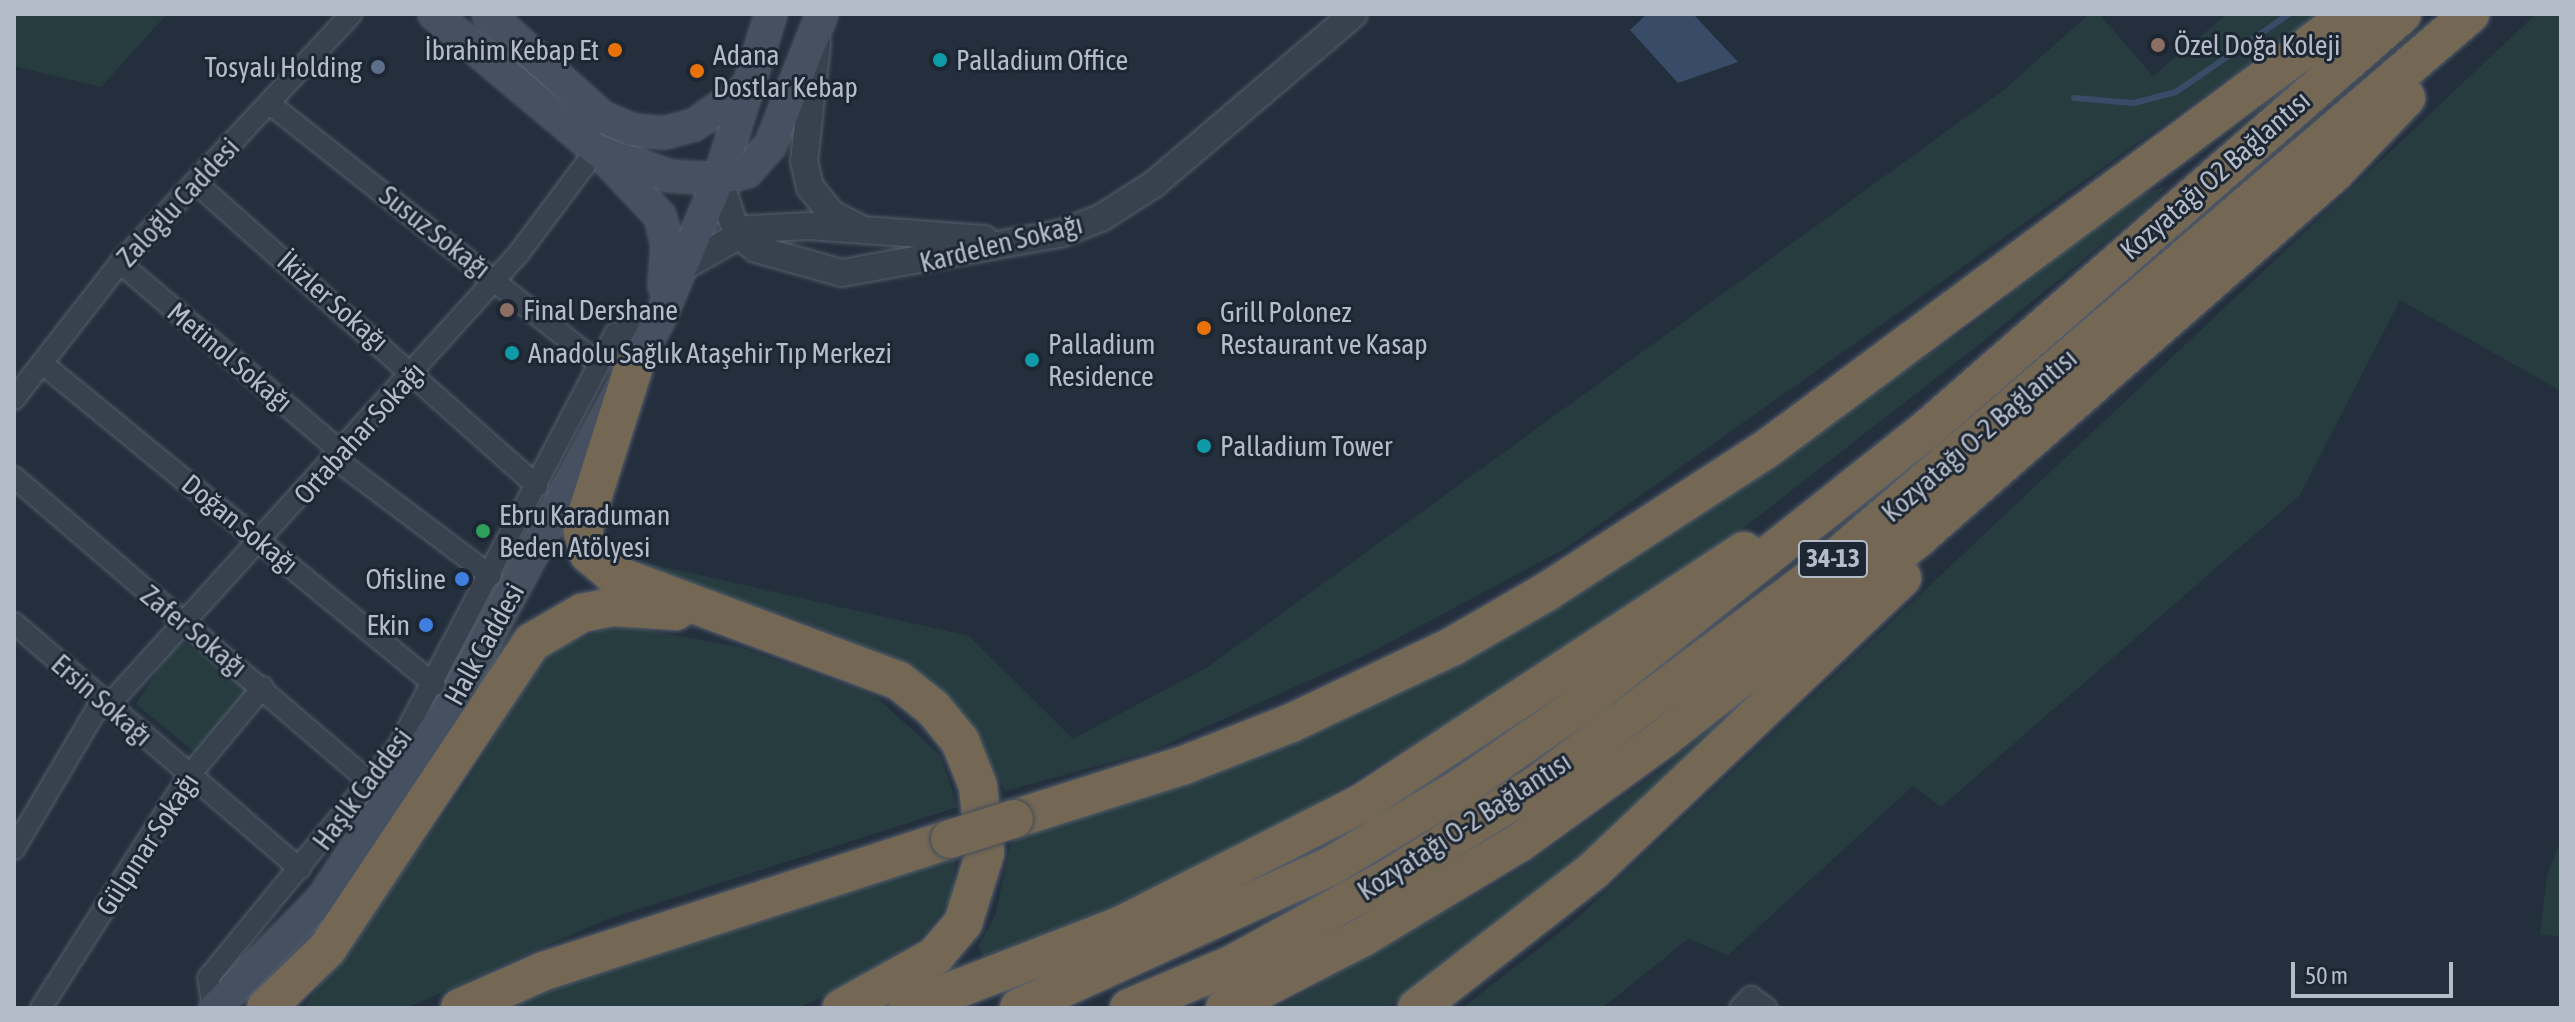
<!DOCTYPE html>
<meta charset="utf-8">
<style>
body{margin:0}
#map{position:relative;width:2575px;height:1022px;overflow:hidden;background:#242f3e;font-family:"Asap Condensed",sans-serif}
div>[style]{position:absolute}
.green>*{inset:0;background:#263c3f}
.water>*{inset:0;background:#394c67}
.stream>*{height:6px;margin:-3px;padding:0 3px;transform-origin:3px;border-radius:3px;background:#394c67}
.roads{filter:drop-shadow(0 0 2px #565f6c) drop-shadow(0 0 2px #565f6c)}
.minor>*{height:20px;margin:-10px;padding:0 10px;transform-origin:10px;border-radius:10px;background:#38414e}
.tertiary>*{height:26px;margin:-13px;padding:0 13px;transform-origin:13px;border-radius:13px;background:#38414e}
.secondary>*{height:30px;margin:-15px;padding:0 15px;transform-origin:15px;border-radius:15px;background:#465061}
.motorway>*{height:38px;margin:-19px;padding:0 19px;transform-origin:19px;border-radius:19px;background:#746855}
.bridges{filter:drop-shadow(0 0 2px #434c59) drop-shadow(0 0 2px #434c59)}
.motorway-bridge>*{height:38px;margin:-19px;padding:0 19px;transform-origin:19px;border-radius:19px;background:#746855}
.dots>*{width:22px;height:22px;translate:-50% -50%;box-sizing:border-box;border:4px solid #1d2633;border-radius:50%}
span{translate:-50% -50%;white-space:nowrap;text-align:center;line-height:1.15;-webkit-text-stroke:6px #1d2633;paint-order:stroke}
.shield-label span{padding:2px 6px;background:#1d2633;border:2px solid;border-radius:6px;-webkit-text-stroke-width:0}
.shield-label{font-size:26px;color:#b4bcc9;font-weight:700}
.poi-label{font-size:28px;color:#b4bcc9}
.left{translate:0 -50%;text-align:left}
.right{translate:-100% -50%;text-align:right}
.street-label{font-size:28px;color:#b4bcc9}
.frame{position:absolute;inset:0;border:16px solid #b4bcc9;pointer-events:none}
.scale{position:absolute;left:2291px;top:962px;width:162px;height:36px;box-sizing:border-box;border:4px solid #b4bcc9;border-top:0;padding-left:10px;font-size:24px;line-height:28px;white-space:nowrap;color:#b4bcc9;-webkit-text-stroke:6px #1d2633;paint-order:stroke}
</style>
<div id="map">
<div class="green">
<div style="clip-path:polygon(14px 14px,167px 14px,101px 87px,14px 66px)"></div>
<div style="clip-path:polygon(2089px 14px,2099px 14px,2153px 76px,2227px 14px,2319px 14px,1568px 547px,1366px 655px,1150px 752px,1005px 791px,971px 730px,912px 668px,797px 619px,621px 570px,611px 555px,969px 636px,1073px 739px,1208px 667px,2005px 89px)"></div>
<div style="clip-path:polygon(2536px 14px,2561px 14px,2561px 391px,2400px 300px,2300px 495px,1941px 807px,1913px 786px,1728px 955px,1688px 939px,1602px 1008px,1462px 1008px,1575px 920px)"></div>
<div style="clip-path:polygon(2166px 186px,2147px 208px,1981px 343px,1742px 529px,1588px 637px,1276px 828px,1115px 905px,983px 957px,978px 946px,995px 916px,1012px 838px,1247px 761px,1399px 693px,1531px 621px,1970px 327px,2131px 198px)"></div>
<div style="clip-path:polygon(618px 625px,740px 647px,874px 695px,940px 755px,958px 807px,607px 919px,407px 1008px,303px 1008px,466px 784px,545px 651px)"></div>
<div style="clip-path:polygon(178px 639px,253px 689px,198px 755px,136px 704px)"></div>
<div style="clip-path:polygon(1717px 721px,1722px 723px,1620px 822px,1457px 959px,1387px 1008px,1277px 1008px,1516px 872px,1661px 770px)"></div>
<div style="clip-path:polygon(2561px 840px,2561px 936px,2540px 935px,2547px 875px)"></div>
<div style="clip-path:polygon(956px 857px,951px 899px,927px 932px,863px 978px,799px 1008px,498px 1008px)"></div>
</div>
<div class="water">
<div style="clip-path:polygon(1647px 14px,1693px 14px,1738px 62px,1678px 83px,1630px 30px)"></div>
</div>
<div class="stream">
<div style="left:2074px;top:98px;width:60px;rotate:4.8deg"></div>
<div style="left:2134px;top:103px;width:43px;rotate:-14.7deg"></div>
<div style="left:2176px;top:92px;width:137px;rotate:-34.6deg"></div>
</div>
<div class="roads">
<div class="minor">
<div style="left:270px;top:104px;width:417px;rotate:38.3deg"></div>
<div style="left:197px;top:184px;width:455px;rotate:41.6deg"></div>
<div style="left:120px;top:263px;width:289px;rotate:40.5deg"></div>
<div style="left:44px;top:365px;width:505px;rotate:39.3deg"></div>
<div style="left:14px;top:399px;width:172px;rotate:-52.1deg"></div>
<div style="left:120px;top:263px;width:340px;rotate:-47.1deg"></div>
<div style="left:334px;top:458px;width:196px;rotate:36.9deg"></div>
<div style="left:14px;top:477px;width:473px;rotate:40.6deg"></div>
<div style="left:14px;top:623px;width:377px;rotate:40.7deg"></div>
<div style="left:108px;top:706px;width:612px;rotate:-47.78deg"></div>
<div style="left:519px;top:253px;width:129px;rotate:-53.2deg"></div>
<div style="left:14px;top:849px;width:173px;rotate:-59.4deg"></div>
<div style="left:41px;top:1008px;width:274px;rotate:-57.5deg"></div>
<div style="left:188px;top:777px;width:117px;rotate:-50.2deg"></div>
<div style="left:213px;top:1008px;width:30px;rotate:-99deg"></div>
<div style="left:208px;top:978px;width:299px;rotate:-50.6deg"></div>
<div style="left:398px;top:747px;width:467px;rotate:-62.3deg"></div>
<div style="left:615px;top:334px;width:41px;rotate:-11.3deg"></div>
<div style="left:1740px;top:1008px;width:16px;rotate:-45deg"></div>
<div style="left:1751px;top:997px;width:19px;rotate:36deg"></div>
</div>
<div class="tertiary">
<div style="left:817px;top:44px;width:118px;rotate:96.3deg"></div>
<div style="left:804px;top:161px;width:27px;rotate:77deg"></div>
<div style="left:810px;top:187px;width:35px;rotate:51deg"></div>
<div style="left:832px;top:214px;width:29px;rotate:27deg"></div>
<div style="left:719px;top:179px;width:58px;rotate:71.9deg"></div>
<div style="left:737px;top:234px;width:24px;rotate:38deg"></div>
<div style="left:756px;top:249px;width:89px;rotate:15.6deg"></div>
<div style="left:842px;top:273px;width:220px;rotate:-10.2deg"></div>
<div style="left:1059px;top:234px;width:45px;rotate:-20.9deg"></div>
<div style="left:1101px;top:218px;width:63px;rotate:-32.7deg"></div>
<div style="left:1154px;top:184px;width:262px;rotate:-40.4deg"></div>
<div style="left:680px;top:269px;width:81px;rotate:-29.7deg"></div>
<div style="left:750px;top:229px;width:59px;rotate:-2.9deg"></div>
<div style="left:809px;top:226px;width:176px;rotate:4.2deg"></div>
</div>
<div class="secondary">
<div style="left:434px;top:14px;width:212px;rotate:40deg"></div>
<div style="left:596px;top:150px;width:78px;rotate:19.4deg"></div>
<div style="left:670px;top:176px;width:49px;rotate:3.5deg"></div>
<div style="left:719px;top:179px;width:29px;rotate:-14deg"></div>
<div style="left:747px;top:172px;width:35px;rotate:-49deg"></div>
<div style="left:770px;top:146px;width:142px;rotate:-68.5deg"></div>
<div style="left:488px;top:14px;width:154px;rotate:42.1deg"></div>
<div style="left:602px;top:117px;width:33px;rotate:23deg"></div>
<div style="left:632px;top:130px;width:32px;rotate:5deg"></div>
<div style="left:664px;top:133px;width:31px;rotate:-15deg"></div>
<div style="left:694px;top:125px;width:68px;rotate:-34.9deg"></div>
<div style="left:604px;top:157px;width:81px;rotate:46.5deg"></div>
<div style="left:660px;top:216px;width:30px;rotate:76deg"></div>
<div style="left:667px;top:245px;width:41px;rotate:94.2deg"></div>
<div style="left:215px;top:1008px;width:153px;rotate:-45.5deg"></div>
<div style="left:322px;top:899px;width:237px;rotate:-56.4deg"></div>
<div style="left:453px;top:702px;width:434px;rotate:-61.7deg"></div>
<div style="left:659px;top:320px;width:153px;rotate:-66.9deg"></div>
<div style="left:719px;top:179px;width:173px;rotate:-72.5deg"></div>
</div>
<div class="motorway">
<div style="left:633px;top:369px;width:152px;rotate:107.6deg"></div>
<div style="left:587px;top:514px;width:18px;rotate:103deg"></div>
<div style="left:583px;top:532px;width:23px;rotate:75deg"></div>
<div style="left:589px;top:554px;width:31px;rotate:40deg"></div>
<div style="left:613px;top:574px;width:305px;rotate:20.5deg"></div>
<div style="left:899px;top:681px;width:43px;rotate:38.5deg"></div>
<div style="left:933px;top:708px;width:43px;rotate:50.7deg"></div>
<div style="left:960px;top:741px;width:48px;rotate:68.2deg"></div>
<div style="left:978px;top:786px;width:67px;rotate:84deg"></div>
<div style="left:985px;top:853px;width:73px;rotate:107.4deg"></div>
<div style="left:963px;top:923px;width:43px;rotate:130.3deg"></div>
<div style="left:935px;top:956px;width:107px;rotate:150.8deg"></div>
<div style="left:1014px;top:819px;width:178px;rotate:-17.6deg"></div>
<div style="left:1184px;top:765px;width:115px;rotate:-21.4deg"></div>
<div style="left:1291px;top:723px;width:179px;rotate:-25.4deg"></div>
<div style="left:1453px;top:646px;width:108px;rotate:-30.1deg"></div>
<div style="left:1546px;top:592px;width:261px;rotate:-33deg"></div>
<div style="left:1765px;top:450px;width:730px;rotate:-36.65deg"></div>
<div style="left:266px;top:1008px;width:85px;rotate:-44deg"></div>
<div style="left:327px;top:949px;width:369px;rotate:-56.3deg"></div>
<div style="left:532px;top:642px;width:58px;rotate:-30.1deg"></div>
<div style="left:582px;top:613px;width:33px;rotate:-11deg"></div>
<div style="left:614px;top:607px;width:62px;rotate:3.7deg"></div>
<div style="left:460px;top:1008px;width:92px;rotate:-23.8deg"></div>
<div style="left:544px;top:971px;width:427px;rotate:-18deg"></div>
<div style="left:908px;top:1008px;width:230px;rotate:-21.2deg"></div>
<div style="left:1122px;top:925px;width:273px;rotate:-27deg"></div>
<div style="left:1365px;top:801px;width:454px;rotate:-33.4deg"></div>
<div style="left:1019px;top:1008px;width:341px;rotate:-24.5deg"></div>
<div style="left:1329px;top:867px;width:155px;rotate:-31deg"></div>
<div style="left:1462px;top:787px;width:144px;rotate:-34.8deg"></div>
<div style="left:1580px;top:705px;width:442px;rotate:-38.5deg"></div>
<div style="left:1926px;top:430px;width:632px;rotate:-41.15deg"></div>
<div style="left:1129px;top:1008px;width:113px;rotate:-22.9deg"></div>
<div style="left:1233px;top:964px;width:175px;rotate:-28.8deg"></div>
<div style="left:1386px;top:880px;width:178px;rotate:-32.2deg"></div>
<div style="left:1537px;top:785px;width:357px;rotate:-37deg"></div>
<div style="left:1822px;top:570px;width:854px;rotate:-40.63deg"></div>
<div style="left:1225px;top:1008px;width:155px;rotate:-27.2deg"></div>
<div style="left:1363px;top:937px;width:182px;rotate:-31.1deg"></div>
<div style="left:1519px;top:843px;width:179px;rotate:-35.9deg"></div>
<div style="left:1664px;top:738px;width:323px;rotate:-38.2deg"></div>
<div style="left:1918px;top:538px;width:553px;rotate:-41.26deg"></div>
<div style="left:2334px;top:173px;width:104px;rotate:-46.2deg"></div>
<div style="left:1417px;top:1008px;width:223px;rotate:-37.9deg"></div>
<div style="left:1593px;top:871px;width:426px;rotate:-43.5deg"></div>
</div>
</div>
<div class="bridges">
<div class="motorway-bridge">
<div style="left:950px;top:839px;width:67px;rotate:-17.4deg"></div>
</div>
</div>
<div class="dots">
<div style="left:2158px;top:45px;background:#8d6e63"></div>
<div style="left:615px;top:50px;background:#e8710a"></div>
<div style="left:940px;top:60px;background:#0f9aa8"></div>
<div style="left:378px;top:67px;background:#5c6f8a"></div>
<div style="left:697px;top:71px;background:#e8710a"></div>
<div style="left:507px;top:310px;background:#8d6e63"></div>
<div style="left:1204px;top:328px;background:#e8710a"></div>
<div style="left:512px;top:353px;background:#0f9aa8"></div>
<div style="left:1032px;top:360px;background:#0f9aa8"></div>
<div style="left:1204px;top:446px;background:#0f9aa8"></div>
<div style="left:483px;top:531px;background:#2e9e5b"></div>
<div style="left:462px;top:579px;background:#3f7fe0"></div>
<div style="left:426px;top:625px;background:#3f7fe0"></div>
</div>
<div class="shield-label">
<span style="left:1833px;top:559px">34-13</span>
</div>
<div class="poi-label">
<span class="left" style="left:2174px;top:45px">Özel Doğa Koleji</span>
<span class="right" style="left:599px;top:50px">İbrahim Kebap Et</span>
<span class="left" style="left:713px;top:71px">Adana<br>Dostlar Kebap</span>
<span class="left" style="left:956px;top:60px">Palladium Office</span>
<span class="right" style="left:362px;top:67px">Tosyalı Holding</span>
<span class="left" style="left:523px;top:310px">Final Dershane</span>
<span class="left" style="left:1220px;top:328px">Grill Polonez<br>Restaurant ve Kasap</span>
<span class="left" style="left:1048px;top:360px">Palladium<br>Residence</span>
<span class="left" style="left:528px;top:353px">Anadolu Sağlık Ataşehir Tıp Merkezi</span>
<span class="left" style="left:1220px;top:446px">Palladium Tower</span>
<span class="left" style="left:499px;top:531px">Ebru Karaduman<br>Beden Atölyesi</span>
<span class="right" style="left:446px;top:579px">Ofisline</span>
<span class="right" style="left:410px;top:625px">Ekin</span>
</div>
<div class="street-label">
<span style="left:2215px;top:175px;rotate:-41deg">Kozyatağı O2 Bağlantısı</span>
<span style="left:178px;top:202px;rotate:-47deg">Zaloğlu Caddesi</span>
<span style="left:435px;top:232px;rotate:38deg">Susuz Sokağı</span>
<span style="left:1001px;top:243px;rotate:-14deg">Kardelen Sokağı</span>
<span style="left:333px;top:301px;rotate:41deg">İkizler Sokağı</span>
<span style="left:230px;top:357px;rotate:40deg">Metinol Sokağı</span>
<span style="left:359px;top:433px;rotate:-48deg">Ortabahar Sokağı</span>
<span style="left:1979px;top:435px;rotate:-41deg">Kozyatağı O-2 Bağlantısı</span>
<span style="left:240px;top:524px;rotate:39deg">Doğan Sokağı</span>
<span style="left:194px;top:631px;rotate:39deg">Zafer Sokağı</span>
<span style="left:484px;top:644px;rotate:-61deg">Halk Caddesi</span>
<span style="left:102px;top:700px;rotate:41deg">Ersin Sokağı</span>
<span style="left:362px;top:789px;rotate:-53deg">Haşlk Caddesi</span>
<span style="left:1464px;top:826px;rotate:-33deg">Kozyatağı O-2 Bağlantısı</span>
<span style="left:147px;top:844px;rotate:-57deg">Gülpınar Sokağı</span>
</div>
<div class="frame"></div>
<div class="scale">50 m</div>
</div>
